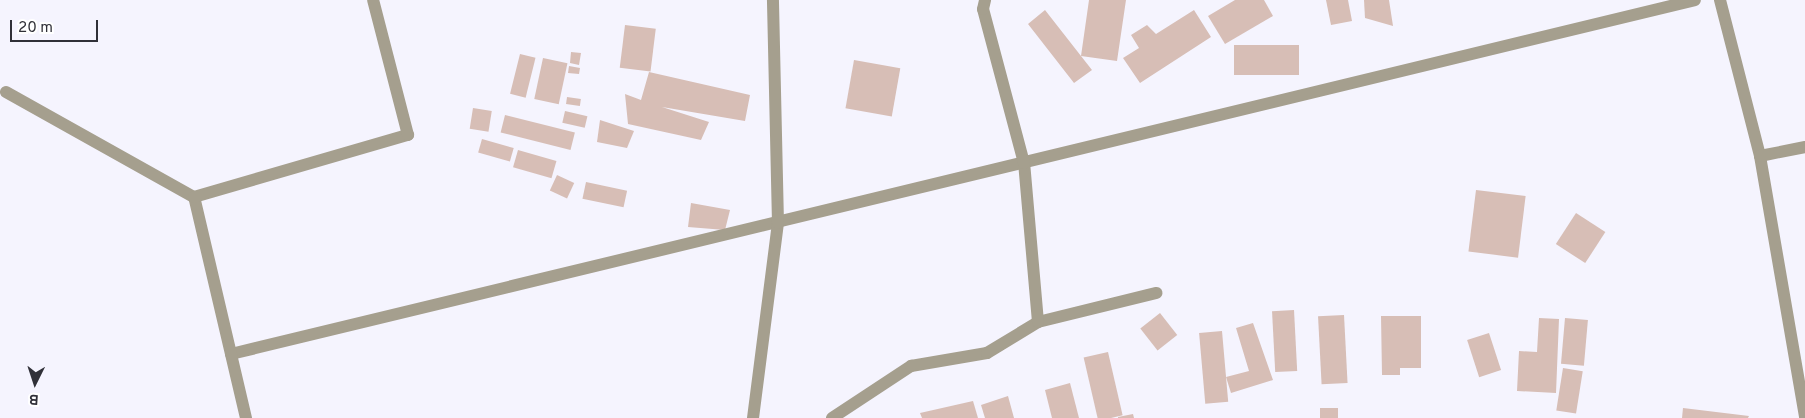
<!DOCTYPE html>
<style>
body{margin:0}
#map{position:relative;width:1805px;height:418px;overflow:hidden;background:#f5f4fe;font-family:Overpass,sans-serif}
div>[style]{position:absolute}
.building>*{inset:0;background:#d7beb6;transform-origin:0 0}
.minor>*{height:12px;margin:-6px;padding:0 6px;transform-origin:6px;border-radius:6px;background:#a59f8e}
span{translate:-50% -50%;white-space:nowrap;text-align:center;line-height:1.15;-webkit-text-stroke:5px #fff;paint-order:stroke}
.north{position:absolute;left:10px;top:358px;width:50px;height:50px;-webkit-text-stroke:4px #fff;paint-order:stroke;rotate:184deg;font-size:14px;font-weight:700;line-height:20px;text-align:center;color:#303038}
.north::after{content:'';display:block;margin:auto;width:18px;height:22px;background:#303038;clip-path:polygon(50% 0,100% 100%,50% 72%,0 100%)}
.scale{position:absolute;left:10px;top:20px;width:88px;height:22px;box-sizing:border-box;border:2px solid #303038;border-top:0;padding-left:6px;font-size:15px;line-height:18px;white-space:nowrap;color:#303038;-webkit-text-stroke:4px #fff;paint-order:stroke}
</style>
<div id="map">
<div class="building">
<div style="clip-path:polygon(1089px 0,1126px 0,1117px 61px,1081px 56px,1092px 70px,1074px 83px,1028px 24px,1045px 10px,1081px 56px)"></div>
<div style="clip-path:polygon(1235px 0,1264px 0,1273px 16px,1225px 44px,1208px 16px)"></div>
<div style="clip-path:polygon(1326px 0,1348px 0,1352px 21px,1331px 25px)"></div>
<div style="clip-path:polygon(1364px 0,1389px 0,1393px 26px,1365px 18px)"></div>
<div style="clip-path:polygon(1194px 10px,1211px 37px,1140px 83px,1123px 58px,1139px 48px,1131px 35px,1147px 25px,1156px 34px)"></div>
<div style="left:625px;top:25px;width:31px;height:43px;rotate:7deg"></div>
<div style="left:1234px;top:45px;width:65px;height:30px"></div>
<div style="clip-path:polygon(571px 52px,581px 53px,579px 65px,570px 63px)"></div>
<div style="left:520px;top:54px;width:16px;height:41px;rotate:14deg"></div>
<div style="left:543px;top:58px;width:25px;height:42px;rotate:12deg"></div>
<div style="left:854px;top:60px;width:47px;height:49px;rotate:10deg"></div>
<div style="clip-path:polygon(569px 66px,580px 68px,579px 74px,568px 73px)"></div>
<div style="clip-path:polygon(649px 72px,750px 95px,745px 121px,662px 107px,709px 122px,701px 140px,628px 124px,625px 94px,641px 100px)"></div>
<div style="left:567px;top:97px;width:14px;height:7px;rotate:8deg"></div>
<div style="left:473px;top:108px;width:19px;height:21px;rotate:9deg"></div>
<div style="left:565px;top:111px;width:23px;height:12px;rotate:13deg"></div>
<div style="left:505px;top:115px;width:72px;height:18px;rotate:14deg"></div>
<div style="clip-path:polygon(600px 120px,634px 131px,627px 148px,597px 142px)"></div>
<div style="left:482px;top:139px;width:33px;height:14px;rotate:16deg"></div>
<div style="left:518px;top:150px;width:40px;height:18px;rotate:16deg"></div>
<div style="left:557px;top:175px;width:19px;height:17px;rotate:25deg"></div>
<div style="left:586px;top:182px;width:42px;height:17px;rotate:12deg"></div>
<div style="left:1476px;top:190px;width:50px;height:62px;rotate:7deg"></div>
<div style="clip-path:polygon(691px 203px,730px 210px,725px 230px,688px 227px)"></div>
<div style="left:1576px;top:213px;width:35px;height:37px;rotate:33deg"></div>
<div style="left:1294px;top:310px;width:61px;height:22px;rotate:87deg"></div>
<div style="left:1160px;top:313px;width:28px;height:25px;rotate:52deg"></div>
<div style="left:1344px;top:315px;width:68px;height:26px;rotate:87deg"></div>
<div style="clip-path:polygon(1381px 316px,1421px 316px,1421px 368px,1400px 368px,1400px 375px,1382px 375px)"></div>
<div style="clip-path:polygon(1539px 318px,1559px 319px,1556px 393px,1517px 391px,1519px 351px,1537px 352px)"></div>
<div style="left:1565px;top:318px;width:23px;height:46px;rotate:5deg"></div>
<div style="clip-path:polygon(1253px 323px,1273px 380px,1231px 393px,1226px 377px,1249px 371px,1236px 328px)"></div>
<div style="left:1222px;top:331px;width:71px;height:23px;rotate:85deg"></div>
<div style="left:1489px;top:333px;width:39px;height:23px;rotate:72deg"></div>
<div style="left:1108px;top:352px;width:65px;height:25px;rotate:77deg"></div>
<div style="left:1563px;top:368px;width:20px;height:43px;rotate:9deg"></div>
<div style="clip-path:polygon(1070px 383px,1079px 418px,1052px 418px,1045px 390px)"></div>
<div style="clip-path:polygon(1008px 396px,1014px 418px,985px 418px,981px 405px)"></div>
<div style="clip-path:polygon(973px 401px,978px 418px,922px 418px,920px 413px)"></div>
<div style="left:1320px;top:408px;width:18px;height:10px"></div>
<div style="clip-path:polygon(1683px 408px,1749px 416px,1748px 418px,1682px 418px)"></div>
<div style="clip-path:polygon(1133px 414px,1134px 418px,1118px 418px,1118px 417px)"></div>
</div>
<div class="minor">
<div style="left:1720px;top:0;width:161px;rotate:75.6deg"></div>
<div style="left:1760px;top:156px;width:265px;rotate:80.2deg"></div>
<div style="left:6px;top:92px;width:215px;rotate:29.2deg"></div>
<div style="left:1760px;top:156px;width:46px;rotate:-11.3deg"></div>
<div style="left:1038px;top:322px;width:122px;rotate:-13.8deg"></div>
<div style="left:231px;top:354px;width:1506px;rotate:-13.59deg"></div>
<div style="left:246px;top:418px;width:227px;rotate:-103.2deg"></div>
<div style="left:194px;top:197px;width:223px;rotate:-16.2deg"></div>
<div style="left:408px;top:135px;width:139px;rotate:-104.5deg"></div>
<div style="left:753px;top:418px;width:197px;rotate:-82.7deg"></div>
<div style="left:778px;top:223px;width:223px;rotate:-91.3deg"></div>
<div style="left:832px;top:418px;width:95px;rotate:-33.4deg"></div>
<div style="left:911px;top:366px;width:77px;rotate:-9.7deg"></div>
<div style="left:987px;top:353px;width:60px;rotate:-31.3deg"></div>
<div style="left:1038px;top:322px;width:160px;rotate:-95deg"></div>
<div style="left:1024px;top:163px;width:159px;rotate:-104.9deg"></div>
<div style="left:983px;top:9px;width:9px;rotate:-77deg"></div>
</div>
<div class="north">B</div>
<div class="scale">20 m</div>
</div>
